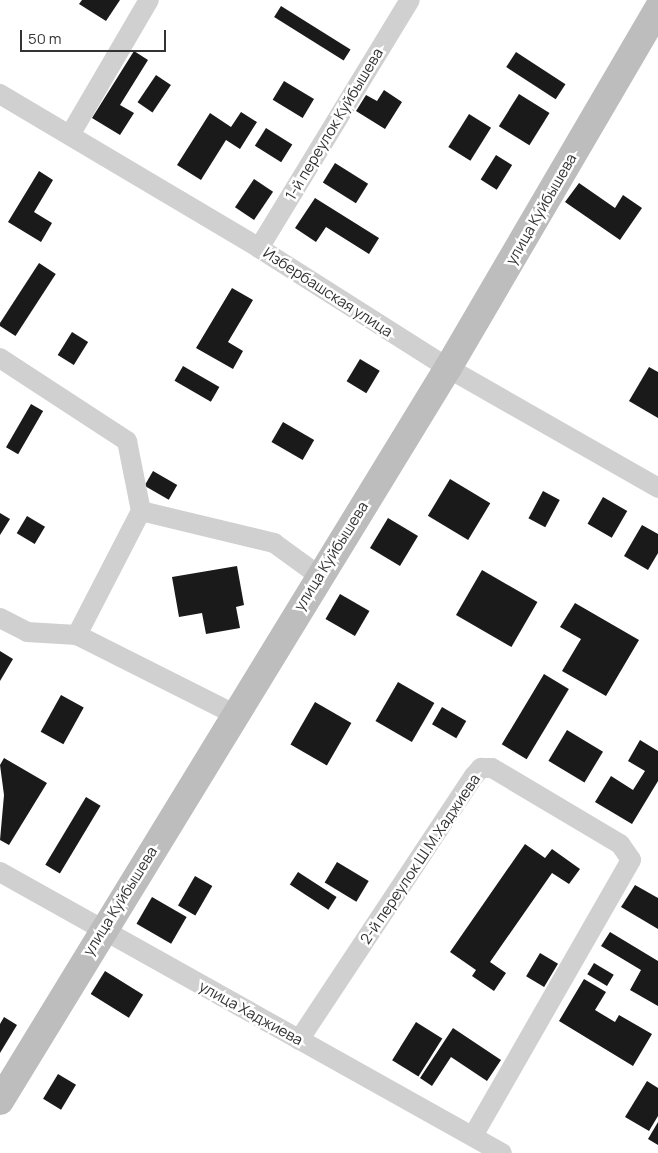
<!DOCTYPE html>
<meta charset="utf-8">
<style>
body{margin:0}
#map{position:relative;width:658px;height:1153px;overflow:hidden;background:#fff;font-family:Manrope,sans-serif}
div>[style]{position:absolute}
.building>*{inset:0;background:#1a1a1a;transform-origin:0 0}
.street>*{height:20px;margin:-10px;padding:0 10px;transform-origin:10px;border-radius:10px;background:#d0d0d0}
.secondary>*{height:28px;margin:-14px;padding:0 14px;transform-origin:14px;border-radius:14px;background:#bdbdbd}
span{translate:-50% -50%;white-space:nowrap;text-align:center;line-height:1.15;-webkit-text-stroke:5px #fff;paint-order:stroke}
.street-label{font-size:15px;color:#333}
.scale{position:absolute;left:20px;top:30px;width:146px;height:22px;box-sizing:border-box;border:2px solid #333;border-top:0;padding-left:6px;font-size:15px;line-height:18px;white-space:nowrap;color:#333;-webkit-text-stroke:4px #fff;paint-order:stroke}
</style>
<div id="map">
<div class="building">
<div style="clip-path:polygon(82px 0,120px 0,106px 21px,79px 4px)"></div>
<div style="left:281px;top:6px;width:82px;height:13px;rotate:32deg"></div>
<div style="clip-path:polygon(134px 51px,148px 60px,120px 105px,134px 113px,120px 135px,92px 118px)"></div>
<div style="left:516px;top:52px;width:59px;height:18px;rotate:33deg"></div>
<div style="left:156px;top:75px;width:18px;height:33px;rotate:34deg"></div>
<div style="left:284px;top:81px;width:35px;height:22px;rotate:31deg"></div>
<div style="clip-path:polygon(384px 90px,402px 102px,385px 129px,356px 111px,366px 95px,377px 101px)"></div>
<div style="left:519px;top:94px;width:36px;height:38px;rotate:32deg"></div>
<div style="clip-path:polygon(241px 112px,257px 122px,240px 149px,226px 140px,201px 180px,177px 165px,210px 113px,231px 127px)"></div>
<div style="left:469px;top:114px;width:26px;height:39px;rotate:32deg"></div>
<div style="left:266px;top:128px;width:31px;height:21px;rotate:32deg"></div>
<div style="left:496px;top:155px;width:19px;height:29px;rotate:32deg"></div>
<div style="left:335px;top:163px;width:39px;height:23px;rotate:32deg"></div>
<div style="clip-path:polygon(39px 171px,53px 180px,34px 212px,52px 223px,41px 242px,8px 222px)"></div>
<div style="left:254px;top:179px;width:23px;height:34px;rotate:34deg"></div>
<div style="clip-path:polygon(579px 183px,615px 208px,623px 195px,642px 208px,620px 240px,565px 202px)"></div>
<div style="clip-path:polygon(315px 198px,379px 238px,369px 254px,326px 227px,316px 242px,295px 228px)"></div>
<div style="left:39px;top:263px;width:20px;height:74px;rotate:33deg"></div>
<div style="clip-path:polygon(232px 288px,253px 300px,228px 342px,243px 351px,233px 369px,196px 348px)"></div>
<div style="left:72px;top:332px;width:19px;height:27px;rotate:32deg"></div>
<div style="left:360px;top:359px;width:23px;height:26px;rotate:31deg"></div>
<div style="left:183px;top:366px;width:42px;height:17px;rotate:30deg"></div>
<div style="clip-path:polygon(649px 367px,658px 372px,658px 418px,629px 401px)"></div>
<div style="left:31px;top:404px;width:14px;height:50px;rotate:30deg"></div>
<div style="left:283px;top:422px;width:36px;height:23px;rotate:30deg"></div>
<div style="left:153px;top:471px;width:28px;height:17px;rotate:30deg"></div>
<div style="left:450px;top:479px;width:47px;height:43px;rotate:31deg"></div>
<div style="left:543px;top:491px;width:19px;height:31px;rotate:28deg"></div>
<div style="left:603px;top:497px;width:28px;height:31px;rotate:30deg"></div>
<div style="clip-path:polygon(0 513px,10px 519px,0 535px)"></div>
<div style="left:27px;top:516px;width:21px;height:20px;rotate:31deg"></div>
<div style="left:388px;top:518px;width:35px;height:35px;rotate:31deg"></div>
<div style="clip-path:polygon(642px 525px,658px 534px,658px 553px,648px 570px,624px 556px)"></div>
<div style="clip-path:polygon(237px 566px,244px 605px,236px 607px,240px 628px,206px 634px,202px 613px,179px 617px,172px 577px)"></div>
<div style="left:482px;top:570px;width:64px;height:52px;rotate:30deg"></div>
<div style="left:340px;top:594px;width:34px;height:29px;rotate:30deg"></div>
<div style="clip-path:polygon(575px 603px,639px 640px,606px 696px,562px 671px,581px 639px,560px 627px)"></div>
<div style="clip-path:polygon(0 651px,13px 659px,0 681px)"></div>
<div style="left:544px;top:674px;width:29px;height:82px;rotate:31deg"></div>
<div style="left:398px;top:682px;width:42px;height:45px;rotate:30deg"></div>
<div style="left:61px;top:695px;width:26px;height:42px;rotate:29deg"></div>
<div style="left:315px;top:702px;width:42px;height:49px;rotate:30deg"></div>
<div style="left:442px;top:707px;width:28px;height:20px;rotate:30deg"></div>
<div style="left:567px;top:730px;width:42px;height:36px;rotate:31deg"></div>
<div style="clip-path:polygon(640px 740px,658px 751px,658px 781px,632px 824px,595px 802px,611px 776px,633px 790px,645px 771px,628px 761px)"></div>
<div style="clip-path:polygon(4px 758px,47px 783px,9px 845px,0 840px,4px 795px,0 765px)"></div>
<div style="left:86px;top:797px;width:17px;height:79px;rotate:31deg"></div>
<div style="clip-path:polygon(525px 844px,545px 858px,552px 849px,580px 869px,569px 884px,552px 873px,490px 962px,506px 973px,494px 991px,472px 976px,476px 970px,450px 952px)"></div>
<div style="left:337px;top:862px;width:37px;height:24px;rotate:31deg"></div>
<div style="left:298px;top:872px;width:46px;height:15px;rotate:33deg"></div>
<div style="left:195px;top:876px;width:20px;height:34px;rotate:30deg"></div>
<div style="clip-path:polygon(635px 885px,658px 898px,658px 929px,621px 907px)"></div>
<div style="left:152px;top:897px;width:40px;height:31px;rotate:30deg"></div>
<div style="clip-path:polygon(610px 932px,658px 961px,658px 1006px,630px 990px,641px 970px,601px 946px)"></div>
<div style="left:540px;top:953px;width:21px;height:27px;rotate:31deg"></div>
<div style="left:594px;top:963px;width:23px;height:13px;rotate:31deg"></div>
<div style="left:105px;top:971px;width:45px;height:27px;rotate:32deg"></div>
<div style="clip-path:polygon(584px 979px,606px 992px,595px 1010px,615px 1022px,619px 1015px,652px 1034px,633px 1066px,559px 1021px)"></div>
<div style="clip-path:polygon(4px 1017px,17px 1025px,0 1053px,0 1024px)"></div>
<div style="left:416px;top:1022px;width:31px;height:45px;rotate:32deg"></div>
<div style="clip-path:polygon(453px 1028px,501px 1060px,487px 1081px,451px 1057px,432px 1086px,420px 1078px)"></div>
<div style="left:58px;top:1074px;width:21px;height:29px;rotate:31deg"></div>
<div style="clip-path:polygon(647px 1081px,658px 1088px,658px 1116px,649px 1131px,625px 1117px)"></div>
<div style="clip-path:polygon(658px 1122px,658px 1145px,648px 1139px)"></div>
</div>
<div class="street">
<div style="left:0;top:94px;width:301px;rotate:30.7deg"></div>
<div style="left:259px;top:248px;width:224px;rotate:32.4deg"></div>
<div style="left:448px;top:368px;width:242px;rotate:29.7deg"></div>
<div style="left:70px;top:135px;width:156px;rotate:-59.7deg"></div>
<div style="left:259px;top:248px;width:290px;rotate:-58.7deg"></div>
<div style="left:0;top:358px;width:152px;rotate:33.2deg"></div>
<div style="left:127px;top:441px;width:71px;rotate:78.7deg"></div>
<div style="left:141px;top:511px;width:140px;rotate:117.3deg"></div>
<div style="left:141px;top:511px;width:137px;rotate:13.5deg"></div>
<div style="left:274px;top:543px;width:54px;rotate:36deg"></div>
<div style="left:0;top:618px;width:30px;rotate:27deg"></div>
<div style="left:27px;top:632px;width:50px;rotate:3.4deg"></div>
<div style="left:77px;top:635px;width:178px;rotate:26.7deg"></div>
<div style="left:0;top:872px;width:575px;rotate:29.24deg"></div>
<div style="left:299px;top:1040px;width:317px;rotate:-56.5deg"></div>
<div style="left:474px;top:776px;width:11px;rotate:-49deg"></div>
<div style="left:481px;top:768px;width:11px"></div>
<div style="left:492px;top:768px;width:149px;rotate:30.7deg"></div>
<div style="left:620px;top:844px;width:19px;rotate:55deg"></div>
<div style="left:631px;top:860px;width:318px;rotate:119.8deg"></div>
</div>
<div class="secondary">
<div style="left:0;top:1101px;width:859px;rotate:-58.57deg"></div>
<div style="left:448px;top:368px;width:417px;rotate:-59.7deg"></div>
</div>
<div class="street-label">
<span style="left:334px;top:124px;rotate:-59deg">1-й переулок Куйбышева</span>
<span style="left:541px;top:209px;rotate:-60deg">улица Куйбышева</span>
<span style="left:328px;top:292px;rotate:33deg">Избербашская улица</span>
<span style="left:331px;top:556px;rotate:-58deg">улица Куйбышева</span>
<span style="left:420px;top:859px;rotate:-56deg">2-й переулок Ш.М.Хаджиева</span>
<span style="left:120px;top:901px;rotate:-58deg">улица Куйбышева</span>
<span style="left:251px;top:1013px;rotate:29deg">улица Хаджиева</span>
</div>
<div class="scale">50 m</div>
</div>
